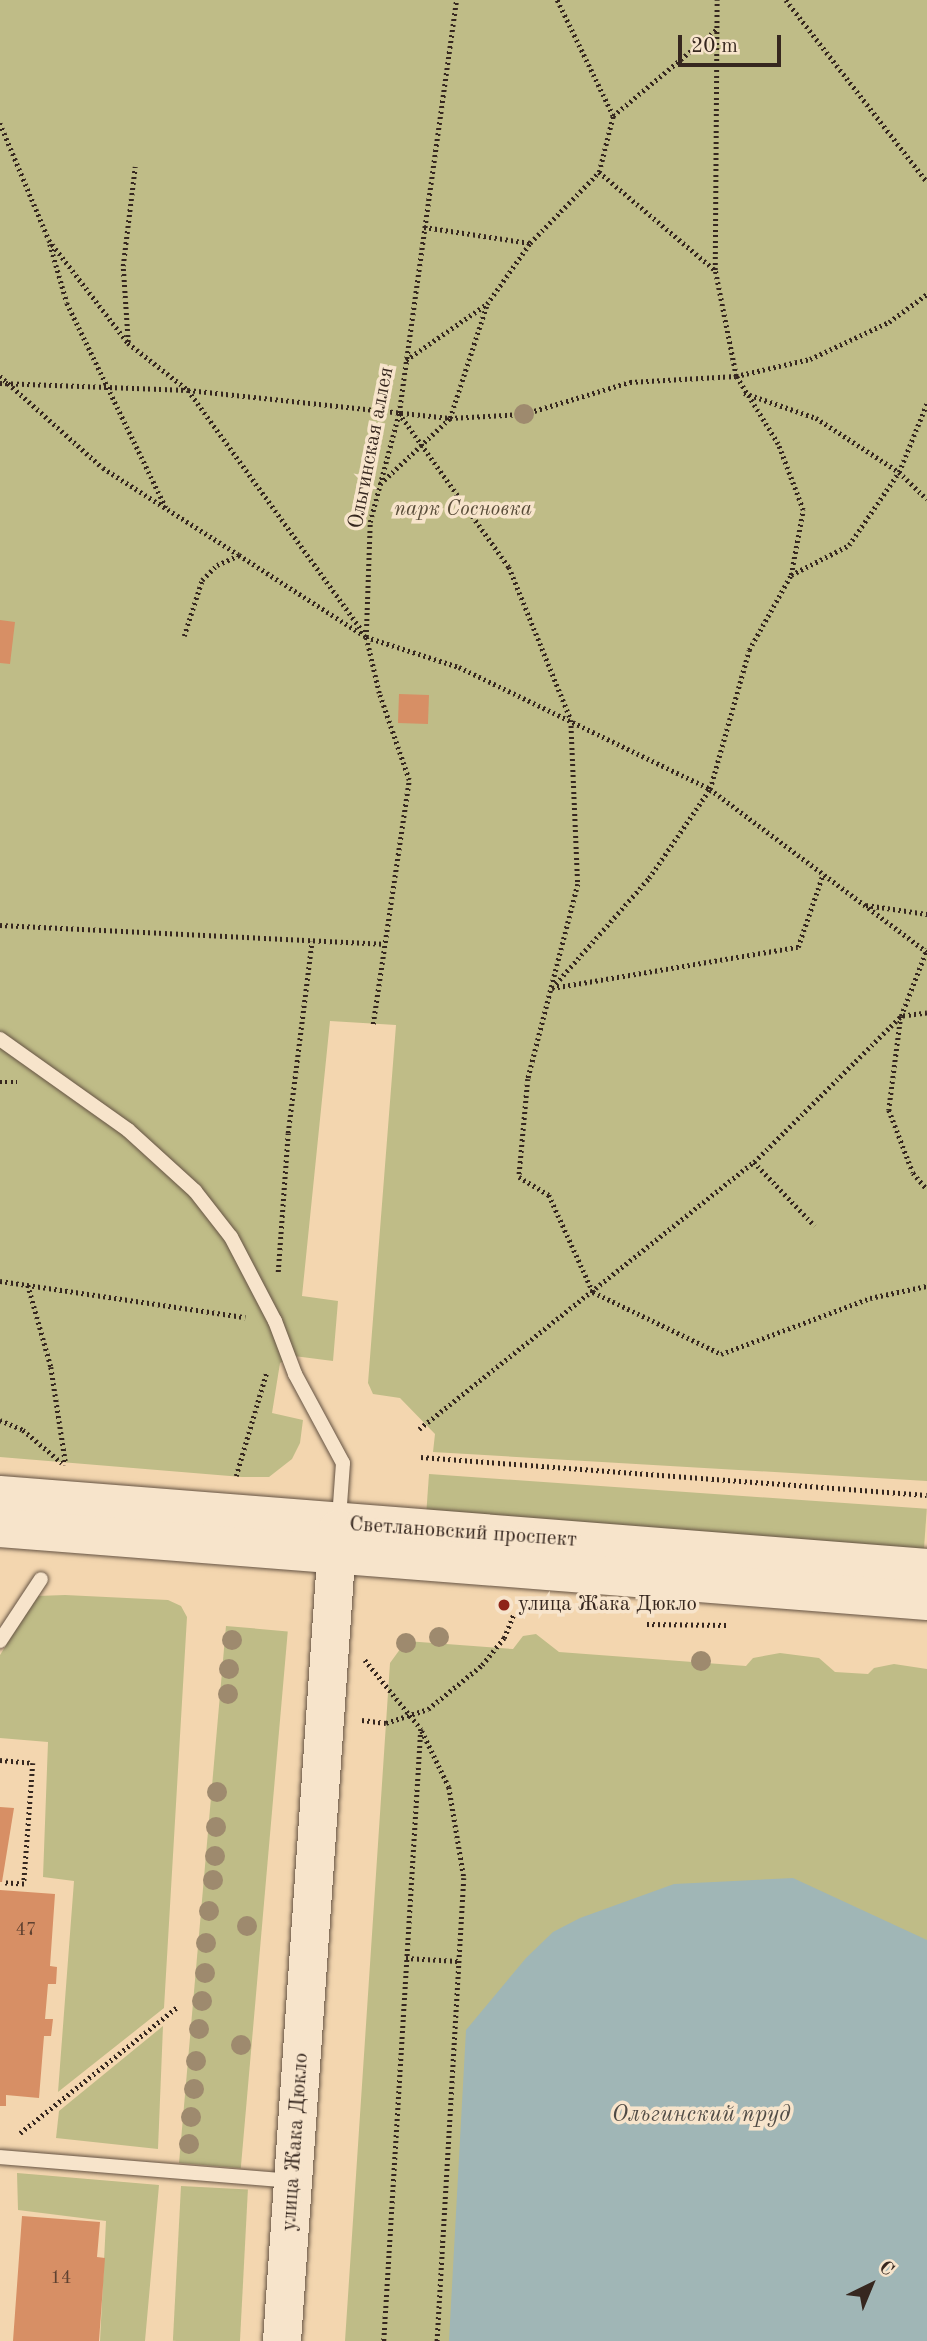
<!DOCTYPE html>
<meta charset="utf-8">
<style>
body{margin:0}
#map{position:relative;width:927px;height:2341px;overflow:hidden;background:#f3d6af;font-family:"Old Standard TT",serif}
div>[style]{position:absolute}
.green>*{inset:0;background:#bfbc87;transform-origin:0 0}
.water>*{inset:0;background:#a0b6b6}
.building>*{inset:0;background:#d78f65;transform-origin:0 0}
.path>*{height:4.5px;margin-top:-2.25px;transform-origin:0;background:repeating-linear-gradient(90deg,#36271f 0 2px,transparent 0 5.5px)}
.roads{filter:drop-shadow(0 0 2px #655343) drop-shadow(0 0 2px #655343)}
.lane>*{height:14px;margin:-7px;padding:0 7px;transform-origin:7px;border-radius:7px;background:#f7e4cb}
.secondary>*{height:38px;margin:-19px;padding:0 19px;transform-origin:19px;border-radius:19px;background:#f7e4cb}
.trees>*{width:20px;height:20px;margin:-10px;border-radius:50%;background:#9e8a6e}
.dots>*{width:19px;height:19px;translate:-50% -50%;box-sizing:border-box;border:4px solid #f7e4cb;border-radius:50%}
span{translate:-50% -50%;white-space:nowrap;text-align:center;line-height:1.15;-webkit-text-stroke:7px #f7e4cb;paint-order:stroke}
.number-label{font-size:18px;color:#5e4130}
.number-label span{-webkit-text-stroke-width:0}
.street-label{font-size:21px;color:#36271f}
.park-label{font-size:21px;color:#584c39;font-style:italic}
.poi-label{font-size:21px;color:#36271f}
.left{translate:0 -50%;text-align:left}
.water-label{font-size:23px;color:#504b45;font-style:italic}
.north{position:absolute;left:836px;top:2250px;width:70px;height:70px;-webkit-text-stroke:5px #f7e4cb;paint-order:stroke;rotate:43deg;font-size:19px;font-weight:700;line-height:28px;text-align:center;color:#36271f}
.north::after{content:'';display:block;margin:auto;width:24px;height:32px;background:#36271f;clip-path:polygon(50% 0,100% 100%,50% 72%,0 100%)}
.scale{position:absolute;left:678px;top:35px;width:103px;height:32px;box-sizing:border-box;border:4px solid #36271f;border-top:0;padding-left:9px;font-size:21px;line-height:24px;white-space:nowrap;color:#36271f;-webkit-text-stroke:5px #f7e4cb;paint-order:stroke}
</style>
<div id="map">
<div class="green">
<div style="clip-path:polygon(0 0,927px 0,927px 1481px,433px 1452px,435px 1434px,400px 1398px,373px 1394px,368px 1383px,396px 1025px,330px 1021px,302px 1296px,338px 1301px,333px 1361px,294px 1356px,280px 1363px,272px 1413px,303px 1420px,300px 1443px,292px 1459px,269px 1477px,242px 1477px,0 1457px)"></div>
<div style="left:429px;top:1474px;width:499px;height:46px;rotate:4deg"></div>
<div style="clip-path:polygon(65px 1595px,168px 1600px,181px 1606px,187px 1617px,164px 2008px,58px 2092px,74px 1881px,43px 1877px,48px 1742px,0 1738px,0 1655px,37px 1596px)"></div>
<div style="left:226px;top:1626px;width:62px;height:539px;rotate:5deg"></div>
<div style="clip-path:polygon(536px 1634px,559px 1652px,746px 1666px,753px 1658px,780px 1653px,819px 1658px,835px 1672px,868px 1674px,874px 1668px,894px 1664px,927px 1669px,927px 2341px,345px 2341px,390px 1663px,406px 1641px,513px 1649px,523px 1636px)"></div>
<div style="clip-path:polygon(163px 2026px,158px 2149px,56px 2138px,59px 2111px)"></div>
<div style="clip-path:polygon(17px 2173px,159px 2185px,145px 2341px,100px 2341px,106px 2221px,18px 2210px)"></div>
<div style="left:181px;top:2186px;width:67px;height:155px;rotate:3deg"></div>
</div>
<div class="water">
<div style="clip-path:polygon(793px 1878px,927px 1940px,927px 2341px,449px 2341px,466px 2030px,526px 1958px,553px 1932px,580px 1918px,674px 1884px)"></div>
</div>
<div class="building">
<div style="clip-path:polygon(0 620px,15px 622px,10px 664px,0 663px)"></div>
<div style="left:399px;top:694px;width:30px;height:29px;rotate:2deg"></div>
<div style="clip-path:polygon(0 1807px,14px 1808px,2px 1882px,0 1882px)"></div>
<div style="clip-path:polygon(0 1890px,55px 1894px,50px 1966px,57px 1967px,56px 1984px,48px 1984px,45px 2019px,53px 2019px,51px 2036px,44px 2036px,39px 2098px,6px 2095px,6px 2106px,0 2106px)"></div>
<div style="clip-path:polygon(22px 2216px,100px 2222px,97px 2257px,105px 2258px,99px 2341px,13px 2341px)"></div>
</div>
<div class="path">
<div style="left:786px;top:0;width:230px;rotate:52.2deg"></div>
<div style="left:613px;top:116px;width:136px;rotate:-39.9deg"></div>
<div style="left:0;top:123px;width:127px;rotate:67.3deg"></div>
<div style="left:49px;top:240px;width:130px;rotate:52.5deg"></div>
<div style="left:128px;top:343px;width:76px;rotate:38.1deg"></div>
<div style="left:188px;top:390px;width:300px;rotate:54.1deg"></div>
<div style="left:599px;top:172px;width:152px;rotate:40.2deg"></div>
<div style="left:424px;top:227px;width:107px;rotate:8.6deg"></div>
<div style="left:530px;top:243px;width:99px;rotate:-45.8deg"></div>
<div style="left:599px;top:172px;width:58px;rotate:-76deg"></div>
<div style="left:613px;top:116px;width:129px;rotate:-115.8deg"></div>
<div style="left:50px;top:244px;width:61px;rotate:73.9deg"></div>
<div style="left:67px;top:303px;width:228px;rotate:64.2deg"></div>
<div style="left:128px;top:342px;width:76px;rotate:-93.8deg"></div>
<div style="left:123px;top:266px;width:100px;rotate:-83.1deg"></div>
<div style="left:406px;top:360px;width:98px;rotate:-34.7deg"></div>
<div style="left:487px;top:304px;width:75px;rotate:-54.8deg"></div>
<div style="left:0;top:376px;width:138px;rotate:41.8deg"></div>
<div style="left:103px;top:468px;width:161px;rotate:32.6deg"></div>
<div style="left:0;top:383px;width:188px;rotate:2.1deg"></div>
<div style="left:188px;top:390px;width:263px;rotate:6.1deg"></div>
<div style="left:450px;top:418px;width:74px;rotate:-3.1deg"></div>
<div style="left:524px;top:414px;width:111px;rotate:-16.8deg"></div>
<div style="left:630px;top:382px;width:106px;rotate:-3.2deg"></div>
<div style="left:736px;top:376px;width:76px;rotate:-12.9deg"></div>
<div style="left:810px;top:359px;width:87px;rotate:-25.1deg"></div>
<div style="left:889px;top:322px;width:47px;rotate:-36.4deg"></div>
<div style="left:744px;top:393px;width:76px;rotate:19.1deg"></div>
<div style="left:816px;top:418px;width:99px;rotate:33deg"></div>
<div style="left:899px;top:472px;width:39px;rotate:44deg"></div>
<div style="left:399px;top:413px;width:189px;rotate:54.5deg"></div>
<div style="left:509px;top:567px;width:165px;rotate:67.9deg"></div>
<div style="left:571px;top:720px;width:164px;rotate:87.6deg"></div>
<div style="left:578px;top:884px;width:201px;rotate:104.4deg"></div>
<div style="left:528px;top:1079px;width:98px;rotate:95.2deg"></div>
<div style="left:519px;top:1177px;width:35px;rotate:31deg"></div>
<div style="left:549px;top:1195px;width:107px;rotate:65.6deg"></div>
<div style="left:593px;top:1292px;width:142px;rotate:25.8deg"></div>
<div style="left:721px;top:1354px;width:159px;rotate:-20.6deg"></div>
<div style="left:870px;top:1298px;width:58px;rotate:-11.9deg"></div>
<div style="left:380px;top:484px;width:96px;rotate:-43.3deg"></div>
<div style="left:450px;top:418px;width:120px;rotate:-72deg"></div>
<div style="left:791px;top:575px;width:65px;rotate:-27.3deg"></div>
<div style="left:849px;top:545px;width:88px;rotate:-55.6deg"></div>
<div style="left:899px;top:472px;width:74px;rotate:-67.9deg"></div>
<div style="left:184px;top:636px;width:59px;rotate:-72.2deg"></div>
<div style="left:202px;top:580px;width:21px;rotate:-45deg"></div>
<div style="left:217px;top:565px;width:24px;rotate:-24deg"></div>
<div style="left:239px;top:555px;width:151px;rotate:32.8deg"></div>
<div style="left:366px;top:637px;width:98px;rotate:17.9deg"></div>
<div style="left:459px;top:667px;width:279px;rotate:25.9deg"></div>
<div style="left:710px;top:789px;width:271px;rotate:36.9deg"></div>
<div style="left:866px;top:905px;width:62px;rotate:8.4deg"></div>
<div style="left:0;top:925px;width:383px;rotate:2.8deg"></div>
<div style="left:552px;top:988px;width:147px;rotate:-48.6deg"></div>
<div style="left:649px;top:878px;width:108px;rotate:-55.6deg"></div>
<div style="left:710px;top:789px;width:144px;rotate:-74.3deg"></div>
<div style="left:749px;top:650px;width:86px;rotate:-60.8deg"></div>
<div style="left:791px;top:575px;width:66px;rotate:-79.5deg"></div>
<div style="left:803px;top:510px;width:71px;rotate:-110.7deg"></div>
<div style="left:778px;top:444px;width:80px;rotate:-121.7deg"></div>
<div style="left:736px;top:376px;width:108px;rotate:-101.2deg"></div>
<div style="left:715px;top:270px;width:270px;rotate:-89.6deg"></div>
<div style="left:552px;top:988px;width:249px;rotate:-9.5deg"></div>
<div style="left:798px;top:947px;width:77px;rotate:-71.1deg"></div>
<div style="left:927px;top:1013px;width:26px;rotate:173deg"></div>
<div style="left:901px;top:1016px;width:95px;rotate:97.3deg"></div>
<div style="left:889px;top:1110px;width:67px;rotate:69.1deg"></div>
<div style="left:913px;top:1173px;width:21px;rotate:49deg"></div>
<div style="left:373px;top:1024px;width:247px;rotate:-81.6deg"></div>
<div style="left:409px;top:780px;width:92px;rotate:-109deg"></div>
<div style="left:379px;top:693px;width:57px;rotate:-103.1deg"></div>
<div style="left:366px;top:637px;width:115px;rotate:-88deg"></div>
<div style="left:370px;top:522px;width:113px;rotate:-75.1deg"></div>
<div style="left:399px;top:413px;width:417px;rotate:-82.1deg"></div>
<div style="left:0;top:1082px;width:17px"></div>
<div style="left:754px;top:1162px;width:88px;rotate:46.4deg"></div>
<div style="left:278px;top:1272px;width:139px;rotate:-85.9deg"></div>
<div style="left:288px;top:1133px;width:193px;rotate:-82.9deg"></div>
<div style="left:0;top:1281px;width:248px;rotate:8.4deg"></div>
<div style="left:28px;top:1285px;width:85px;rotate:74.3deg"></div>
<div style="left:51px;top:1367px;width:99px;rotate:81.3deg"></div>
<div style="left:0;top:1420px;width:25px;rotate:23deg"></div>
<div style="left:23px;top:1430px;width:51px;rotate:40.2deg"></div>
<div style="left:419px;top:1429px;width:428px;rotate:-38.6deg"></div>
<div style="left:754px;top:1162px;width:207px;rotate:-44.8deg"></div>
<div style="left:901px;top:1016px;width:72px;rotate:-68.8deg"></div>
<div style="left:421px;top:1457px;width:507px;rotate:4.29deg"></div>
<div style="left:236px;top:1476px;width:109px;rotate:-73.6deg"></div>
<div style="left:647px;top:1624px;width:80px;rotate:0.7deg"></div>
<div style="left:365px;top:1660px;width:89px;rotate:50.9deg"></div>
<div style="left:421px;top:1729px;width:613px;rotate:93.46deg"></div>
<div style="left:362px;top:1720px;width:24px;rotate:7deg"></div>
<div style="left:386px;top:1723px;width:44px;rotate:-18.4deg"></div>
<div style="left:428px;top:1709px;width:70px;rotate:-39.2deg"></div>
<div style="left:482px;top:1665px;width:35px;rotate:-51deg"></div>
<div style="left:504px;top:1638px;width:27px;rotate:-68deg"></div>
<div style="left:422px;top:1731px;width:62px;rotate:64.3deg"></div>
<div style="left:449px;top:1787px;width:92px;rotate:80.6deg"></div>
<div style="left:464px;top:1878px;width:464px;rotate:93.3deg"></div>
<div style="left:0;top:1760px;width:33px;rotate:5deg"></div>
<div style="left:33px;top:1763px;width:121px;rotate:94.3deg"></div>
<div style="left:24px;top:1884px;width:22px;rotate:-177deg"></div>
<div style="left:406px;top:1958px;width:52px;rotate:3.3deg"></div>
<div style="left:20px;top:2133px;width:201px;rotate:-38.7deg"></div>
</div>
<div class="roads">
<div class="lane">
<div style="left:0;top:1039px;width:157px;rotate:35.4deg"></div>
<div style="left:128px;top:1130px;width:91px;rotate:42.3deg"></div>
<div style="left:195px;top:1191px;width:58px;rotate:52deg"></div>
<div style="left:231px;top:1237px;width:95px;rotate:62.4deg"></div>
<div style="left:275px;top:1321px;width:57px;rotate:69.3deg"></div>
<div style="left:295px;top:1374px;width:101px;rotate:61.7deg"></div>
<div style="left:343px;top:1463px;width:56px;rotate:94.1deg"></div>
<div style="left:0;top:1641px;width:74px;rotate:-56.5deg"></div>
<div style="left:0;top:2157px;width:293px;rotate:4.7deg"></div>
</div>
<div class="secondary">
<div style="left:0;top:1495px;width:930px;rotate:4.5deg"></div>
<div style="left:0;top:1528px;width:930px;rotate:4.5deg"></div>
<div style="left:282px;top:2341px;width:814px;rotate:-86.05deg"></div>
</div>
</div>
<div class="trees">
<div style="left:524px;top:414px"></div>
<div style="left:439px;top:1637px"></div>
<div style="left:232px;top:1640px"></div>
<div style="left:406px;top:1643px"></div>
<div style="left:701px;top:1661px"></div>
<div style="left:229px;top:1669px"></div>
<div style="left:228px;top:1694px"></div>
<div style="left:217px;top:1792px"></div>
<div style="left:216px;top:1827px"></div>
<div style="left:215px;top:1856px"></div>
<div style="left:213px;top:1880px"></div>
<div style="left:209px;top:1911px"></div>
<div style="left:247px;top:1926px"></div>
<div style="left:206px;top:1943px"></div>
<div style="left:205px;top:1973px"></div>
<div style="left:202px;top:2001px"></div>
<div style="left:199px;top:2029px"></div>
<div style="left:241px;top:2045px"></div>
<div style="left:196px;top:2061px"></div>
<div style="left:194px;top:2089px"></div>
<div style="left:191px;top:2117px"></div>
<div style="left:189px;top:2144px"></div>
</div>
<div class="dots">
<div style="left:504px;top:1605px;background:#8f2418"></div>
</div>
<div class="number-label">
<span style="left:26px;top:1930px">47</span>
<span style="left:61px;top:2278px">14</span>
</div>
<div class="street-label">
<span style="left:372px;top:448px;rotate:-79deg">Ольгинская аллея</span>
<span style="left:463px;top:1533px;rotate:4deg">Светлановский проспект</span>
<span style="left:296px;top:2142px;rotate:-86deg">улица Жака Дюкло</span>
</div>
<div class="park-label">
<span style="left:463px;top:510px">парк Сосновка</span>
</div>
<div class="poi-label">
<span class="left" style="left:518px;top:1605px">улица Жака Дюкло</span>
</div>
<div class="water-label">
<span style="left:701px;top:2115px">Ольгинский пруд</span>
</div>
<div class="north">С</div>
<div class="scale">20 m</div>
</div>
